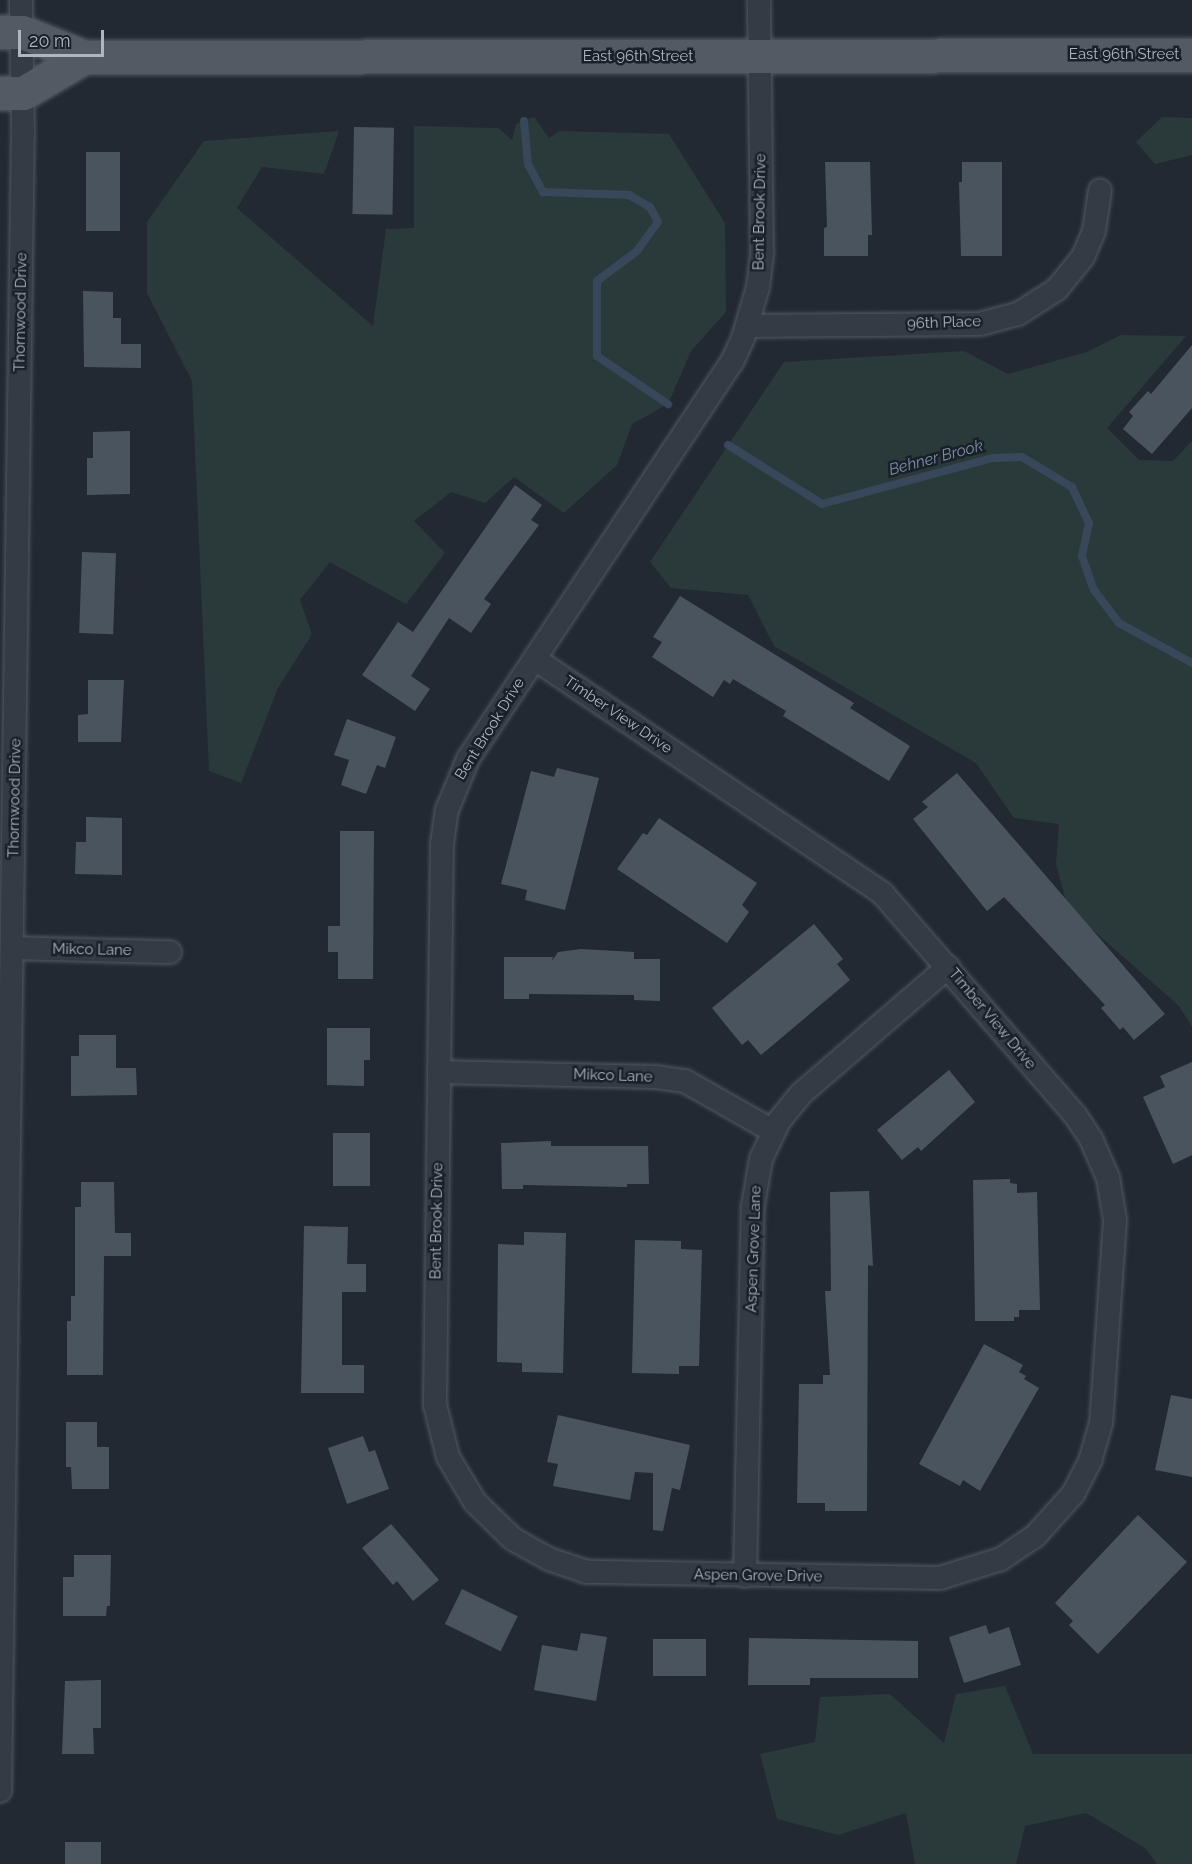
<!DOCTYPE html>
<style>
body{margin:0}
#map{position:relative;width:1192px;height:1864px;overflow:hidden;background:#222933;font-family:Raleway,sans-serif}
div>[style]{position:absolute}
.green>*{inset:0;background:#2a3a3a}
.stream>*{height:8px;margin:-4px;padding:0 4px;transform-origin:4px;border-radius:4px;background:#39475b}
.building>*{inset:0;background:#4a545f;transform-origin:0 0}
.roads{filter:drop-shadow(0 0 2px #525962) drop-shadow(0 0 2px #525962)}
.minor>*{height:22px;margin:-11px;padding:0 11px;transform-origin:11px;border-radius:11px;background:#353b44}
.primary>*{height:33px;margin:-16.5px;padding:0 16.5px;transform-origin:16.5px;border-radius:16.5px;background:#535a64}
span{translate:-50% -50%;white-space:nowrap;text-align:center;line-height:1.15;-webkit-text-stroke:5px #1a2029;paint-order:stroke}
.street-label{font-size:15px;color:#afb6c1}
.water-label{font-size:16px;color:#7b8ea6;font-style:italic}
.scale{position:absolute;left:18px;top:30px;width:86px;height:27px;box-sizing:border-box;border:3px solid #afb6c1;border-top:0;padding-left:8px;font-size:18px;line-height:21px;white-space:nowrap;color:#afb6c1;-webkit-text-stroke:4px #1a2029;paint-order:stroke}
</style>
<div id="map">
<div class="green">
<div style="clip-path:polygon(534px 117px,549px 138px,560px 131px,669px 134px,725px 223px,726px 312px,691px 351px,668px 404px,632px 424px,617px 465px,564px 513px,514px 477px,485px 503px,451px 492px,414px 521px,445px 553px,406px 604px,330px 562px,300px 600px,312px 634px,278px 688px,241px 783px,209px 771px,192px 381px,147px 293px,147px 222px,204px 141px,339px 131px,324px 174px,262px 167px,237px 208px,373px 326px,386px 229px,414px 228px,414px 126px,498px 128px,512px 140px,516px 124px)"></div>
<div style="clip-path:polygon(1162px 117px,1192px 118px,1192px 155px,1155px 164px,1136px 142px)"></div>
<div style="clip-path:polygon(1121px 335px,1186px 336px,1107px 428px,1139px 460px,1173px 461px,1192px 441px,1192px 1027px,1179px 1006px,1068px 908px,1056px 864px,1059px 824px,1014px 818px,976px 763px,774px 646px,748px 595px,671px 588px,650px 562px,784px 362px,964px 351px,1008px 374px,1087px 352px)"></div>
<div style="clip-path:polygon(1005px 1686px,1033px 1754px,1192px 1754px,1192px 1864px,1157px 1864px,1145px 1848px,1086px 1813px,1025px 1826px,1016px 1864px,915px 1864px,906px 1813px,838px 1835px,777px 1819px,760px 1754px,815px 1742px,820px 1697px,890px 1694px,944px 1743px,956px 1694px)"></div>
</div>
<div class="stream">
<div style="left:524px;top:121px;width:43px;rotate:84.7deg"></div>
<div style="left:528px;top:164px;width:32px;rotate:62deg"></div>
<div style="left:543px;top:192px;width:86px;rotate:2deg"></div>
<div style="left:629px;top:195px;width:24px;rotate:30deg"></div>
<div style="left:650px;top:207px;width:17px;rotate:62deg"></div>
<div style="left:658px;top:222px;width:36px;rotate:126deg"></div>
<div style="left:637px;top:251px;width:50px;rotate:143.1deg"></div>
<div style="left:597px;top:281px;width:75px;rotate:90deg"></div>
<div style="left:597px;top:356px;width:86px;rotate:34.1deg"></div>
<div style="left:728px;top:445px;width:111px;rotate:32.1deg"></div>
<div style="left:822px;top:504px;width:177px;rotate:-15.1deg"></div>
<div style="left:993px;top:458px;width:29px;rotate:-2deg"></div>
<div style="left:1022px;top:457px;width:58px;rotate:31deg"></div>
<div style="left:1072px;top:487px;width:40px;rotate:65deg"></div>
<div style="left:1089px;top:523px;width:34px;rotate:102deg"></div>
<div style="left:1082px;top:556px;width:36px;rotate:71deg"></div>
<div style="left:1094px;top:590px;width:41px;rotate:52.9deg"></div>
<div style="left:1119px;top:623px;width:83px;rotate:28.7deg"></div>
</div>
<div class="building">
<div style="left:354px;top:127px;width:40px;height:87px;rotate:1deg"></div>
<div style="left:86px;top:152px;width:34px;height:79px"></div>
<div style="clip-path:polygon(825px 162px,870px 162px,872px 235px,868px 235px,868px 256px,824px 256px,824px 228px,827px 227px)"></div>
<div style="clip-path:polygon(962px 162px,1002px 162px,1002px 256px,961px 256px,959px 182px,962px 182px)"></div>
<div style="clip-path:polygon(83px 291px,113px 292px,113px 318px,121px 318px,121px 344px,141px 344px,141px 368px,84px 367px)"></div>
<div style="clip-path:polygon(1192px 345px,1192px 408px,1152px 454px,1123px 429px,1133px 416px,1129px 412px,1148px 391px,1151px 394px)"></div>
<div style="clip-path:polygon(130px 431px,130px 494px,87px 495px,87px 458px,93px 458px,93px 432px)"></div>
<div style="clip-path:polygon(515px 485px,542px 505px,531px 520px,539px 525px,484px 599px,491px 604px,471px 633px,449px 618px,411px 676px,430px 689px,415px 711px,362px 675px,398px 622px,413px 632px)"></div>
<div style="left:82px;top:552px;width:34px;height:81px;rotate:2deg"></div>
<div style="clip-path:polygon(680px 596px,854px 703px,850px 708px,910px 746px,889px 781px,783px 716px,786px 711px,733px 679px,730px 684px,724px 680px,713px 697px,652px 657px,662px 642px,653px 637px)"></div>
<div style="clip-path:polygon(88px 680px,124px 680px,121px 742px,78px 742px,78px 715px,88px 714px)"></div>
<div style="clip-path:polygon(347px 719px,396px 737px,385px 768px,377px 765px,366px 794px,341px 785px,349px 760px,334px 755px)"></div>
<div style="clip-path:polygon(557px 768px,599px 778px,565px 910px,525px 900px,527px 890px,501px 884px,531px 771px,554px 777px)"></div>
<div style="clip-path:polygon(957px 773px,1165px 1014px,1134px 1040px,1123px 1027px,1120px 1030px,1101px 1008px,1105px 1005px,1004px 897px,987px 911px,913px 819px,928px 807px,922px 802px)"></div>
<div style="clip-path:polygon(86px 817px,122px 818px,122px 875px,75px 874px,76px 842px,86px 842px)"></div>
<div style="clip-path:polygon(659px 818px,757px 883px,742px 905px,749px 912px,727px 943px,617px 869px,643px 833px,647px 835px)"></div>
<div style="clip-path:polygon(340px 831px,374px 831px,373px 979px,338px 979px,338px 952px,328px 952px,328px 926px,340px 926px)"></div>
<div style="clip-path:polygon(814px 924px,843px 959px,837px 964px,850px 980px,761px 1055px,748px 1040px,742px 1045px,712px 1008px)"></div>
<div style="clip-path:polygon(581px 949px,634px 952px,634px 959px,660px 959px,660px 1001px,634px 1000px,634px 995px,529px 994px,529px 999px,504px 999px,504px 957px,553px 957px,552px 961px,558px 952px)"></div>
<div style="clip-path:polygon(327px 1028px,370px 1028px,370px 1060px,364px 1060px,364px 1086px,327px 1085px)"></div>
<div style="clip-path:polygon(79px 1035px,116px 1035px,116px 1068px,136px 1068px,137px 1095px,71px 1096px,71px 1056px,79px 1056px)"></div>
<div style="clip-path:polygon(1192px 1062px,1192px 1155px,1173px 1164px,1143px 1097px,1165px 1087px,1160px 1076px)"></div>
<div style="clip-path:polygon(949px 1070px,975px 1102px,921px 1151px,918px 1147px,902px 1160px,877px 1130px)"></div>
<div style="left:370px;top:1133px;width:53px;height:37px;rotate:90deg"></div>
<div style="clip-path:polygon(551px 1141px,551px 1146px,648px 1146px,649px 1184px,627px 1184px,627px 1187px,523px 1185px,523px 1189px,502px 1189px,501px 1143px)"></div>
<div style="clip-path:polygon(1010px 1179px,1010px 1183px,1017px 1184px,1017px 1193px,1037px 1192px,1040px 1310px,1019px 1310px,1019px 1317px,1014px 1317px,1014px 1321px,975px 1321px,973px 1180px)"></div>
<div style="clip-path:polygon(81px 1182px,114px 1182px,115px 1233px,131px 1233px,131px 1256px,104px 1256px,103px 1375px,67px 1375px,67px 1321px,71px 1321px,71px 1296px,75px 1296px,75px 1207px,81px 1207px)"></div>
<div style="clip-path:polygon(869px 1191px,873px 1266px,868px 1265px,867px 1511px,825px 1511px,825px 1503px,797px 1503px,799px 1384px,823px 1384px,823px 1375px,830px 1375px,825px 1291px,831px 1291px,830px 1192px)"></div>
<div style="clip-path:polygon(304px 1226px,348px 1227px,347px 1264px,366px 1264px,366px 1292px,342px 1292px,342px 1365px,364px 1365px,364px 1393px,301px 1393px)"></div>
<div style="clip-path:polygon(524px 1232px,566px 1233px,563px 1373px,522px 1372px,522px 1363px,497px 1362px,498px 1244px,524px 1245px)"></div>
<div style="clip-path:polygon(635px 1240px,681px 1241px,681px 1249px,702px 1250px,699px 1366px,679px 1366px,679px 1374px,632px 1373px)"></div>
<div style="clip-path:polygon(984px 1344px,1023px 1365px,1019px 1372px,1026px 1376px,1024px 1379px,1039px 1388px,980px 1491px,963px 1480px,960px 1486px,919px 1464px)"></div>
<div style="clip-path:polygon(1171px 1395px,1192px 1399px,1192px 1477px,1155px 1470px)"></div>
<div style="clip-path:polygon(558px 1415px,690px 1445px,680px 1490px,672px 1488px,663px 1531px,653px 1530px,653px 1473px,635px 1472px,630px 1500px,553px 1486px,558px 1464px,547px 1462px)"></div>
<div style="clip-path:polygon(66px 1422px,97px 1422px,97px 1447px,109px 1447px,109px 1489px,72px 1489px,71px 1467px,66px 1467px)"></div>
<div style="clip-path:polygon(363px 1436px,369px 1452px,375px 1450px,389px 1489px,347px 1504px,328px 1448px)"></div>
<div style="clip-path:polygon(1138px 1515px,1187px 1562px,1098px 1654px,1069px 1625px,1073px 1621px,1055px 1603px)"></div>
<div style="clip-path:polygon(391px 1524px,439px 1580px,413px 1601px,397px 1581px,393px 1585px,362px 1548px)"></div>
<div style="clip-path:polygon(74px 1555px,111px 1555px,110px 1606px,107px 1606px,106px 1616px,63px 1616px,63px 1577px,74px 1577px)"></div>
<div style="left:462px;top:1589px;width:62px;height:39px;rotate:26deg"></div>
<div style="clip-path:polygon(986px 1625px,989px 1634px,1009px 1627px,1021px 1665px,964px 1683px,949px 1637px)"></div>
<div style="clip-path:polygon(581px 1633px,607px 1637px,596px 1701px,534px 1690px,542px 1645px,577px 1651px)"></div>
<div style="clip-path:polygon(749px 1638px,918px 1641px,918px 1678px,810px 1678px,810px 1685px,748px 1685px)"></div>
<div style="left:653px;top:1639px;width:53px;height:37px"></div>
<div style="clip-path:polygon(101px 1680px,101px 1728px,93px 1728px,94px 1754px,62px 1754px,65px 1681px)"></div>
<div style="left:65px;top:1842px;width:36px;height:22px"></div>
</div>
<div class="roads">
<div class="minor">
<div style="left:748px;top:326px;width:232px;rotate:-0.5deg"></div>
<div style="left:980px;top:324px;width:39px;rotate:-15deg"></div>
<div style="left:1018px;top:314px;width:46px;rotate:-32.7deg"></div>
<div style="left:1057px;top:289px;width:41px;rotate:-50.9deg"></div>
<div style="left:1083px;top:257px;width:28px;rotate:-67deg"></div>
<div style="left:1094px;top:231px;width:41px;rotate:-81.7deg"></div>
<div style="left:535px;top:659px;width:419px;rotate:34deg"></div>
<div style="left:882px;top:893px;width:294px;rotate:49deg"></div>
<div style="left:1075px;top:1115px;width:29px;rotate:56deg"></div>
<div style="left:1091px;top:1139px;width:43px;rotate:66.4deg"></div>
<div style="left:1108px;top:1178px;width:43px;rotate:80.5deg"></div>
<div style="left:1115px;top:1220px;width:203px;rotate:93.9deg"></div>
<div style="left:1101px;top:1423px;width:37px;rotate:106deg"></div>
<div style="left:1091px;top:1459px;width:39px;rotate:117deg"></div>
<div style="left:1073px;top:1494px;width:57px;rotate:132.1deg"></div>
<div style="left:1035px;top:1536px;width:41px;rotate:145.9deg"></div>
<div style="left:1001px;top:1559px;width:64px;rotate:162.7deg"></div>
<div style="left:940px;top:1578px;width:353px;rotate:-179deg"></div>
<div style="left:587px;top:1572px;width:40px;rotate:-161.1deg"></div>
<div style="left:549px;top:1559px;width:41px;rotate:-150.9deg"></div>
<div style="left:513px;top:1539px;width:53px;rotate:-135.8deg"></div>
<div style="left:475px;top:1502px;width:52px;rotate:-121deg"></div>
<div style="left:448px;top:1457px;width:54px;rotate:-104deg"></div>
<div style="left:435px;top:1405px;width:561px;rotate:-89.29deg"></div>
<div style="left:442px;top:844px;width:34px;rotate:-82deg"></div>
<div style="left:447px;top:810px;width:55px;rotate:-67.6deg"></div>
<div style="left:468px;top:759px;width:477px;rotate:-56.4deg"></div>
<div style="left:732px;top:362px;width:26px;rotate:-65deg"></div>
<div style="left:743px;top:338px;width:53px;rotate:-73.6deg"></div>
<div style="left:758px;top:287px;width:35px;rotate:-83deg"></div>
<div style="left:762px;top:252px;width:252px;rotate:-90.7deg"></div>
<div style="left:13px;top:948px;width:157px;rotate:1.5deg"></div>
<div style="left:439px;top:1072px;width:217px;rotate:1.3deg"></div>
<div style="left:656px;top:1077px;width:29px;rotate:8deg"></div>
<div style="left:685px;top:1081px;width:101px;rotate:29.6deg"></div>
<div style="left:745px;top:1576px;width:370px;rotate:-88.8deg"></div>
<div style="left:753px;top:1206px;width:48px;rotate:-80.3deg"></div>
<div style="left:761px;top:1159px;width:42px;rotate:-64.7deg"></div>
<div style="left:779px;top:1121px;width:36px;rotate:-51deg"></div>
<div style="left:802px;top:1093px;width:193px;rotate:-40.8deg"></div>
<div style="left:0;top:1791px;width:1659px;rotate:-89.21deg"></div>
<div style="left:23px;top:132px;width:132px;rotate:-90.9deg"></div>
</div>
<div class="primary">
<div style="left:0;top:32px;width:22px"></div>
<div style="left:22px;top:32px;width:67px;rotate:22deg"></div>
<div style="left:84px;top:57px;width:1108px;rotate:-0.1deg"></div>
<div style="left:0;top:93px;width:23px"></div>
<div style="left:23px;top:93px;width:71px;rotate:-30.5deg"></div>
</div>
</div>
<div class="street-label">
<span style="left:1124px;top:55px">East 96th Street</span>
<span style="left:638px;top:57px">East 96th Street</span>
<span style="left:760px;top:212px;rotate:-89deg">Bent Brook Drive</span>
<span style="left:21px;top:312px;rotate:-89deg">Thornwood Drive</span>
<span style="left:944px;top:323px;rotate:-2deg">96th Place</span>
<span style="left:618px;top:715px;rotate:34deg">Timber View Drive</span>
<span style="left:490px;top:729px;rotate:-58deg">Bent Brook Drive</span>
<span style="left:15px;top:798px;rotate:-89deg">Thornwood Drive</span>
<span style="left:92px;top:950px;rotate:1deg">Mikco Lane</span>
<span style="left:992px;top:1019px;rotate:50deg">Timber View Drive</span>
<span style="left:613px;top:1076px;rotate:2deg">Mikco Lane</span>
<span style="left:437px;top:1221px;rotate:-89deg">Bent Brook Drive</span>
<span style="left:754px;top:1249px;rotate:-88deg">Aspen Grove Lane</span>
<span style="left:758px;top:1576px;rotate:1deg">Aspen Grove Drive</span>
</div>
<div class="water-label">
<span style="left:936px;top:458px;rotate:-15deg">Behner Brook</span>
</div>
<div class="scale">20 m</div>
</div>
